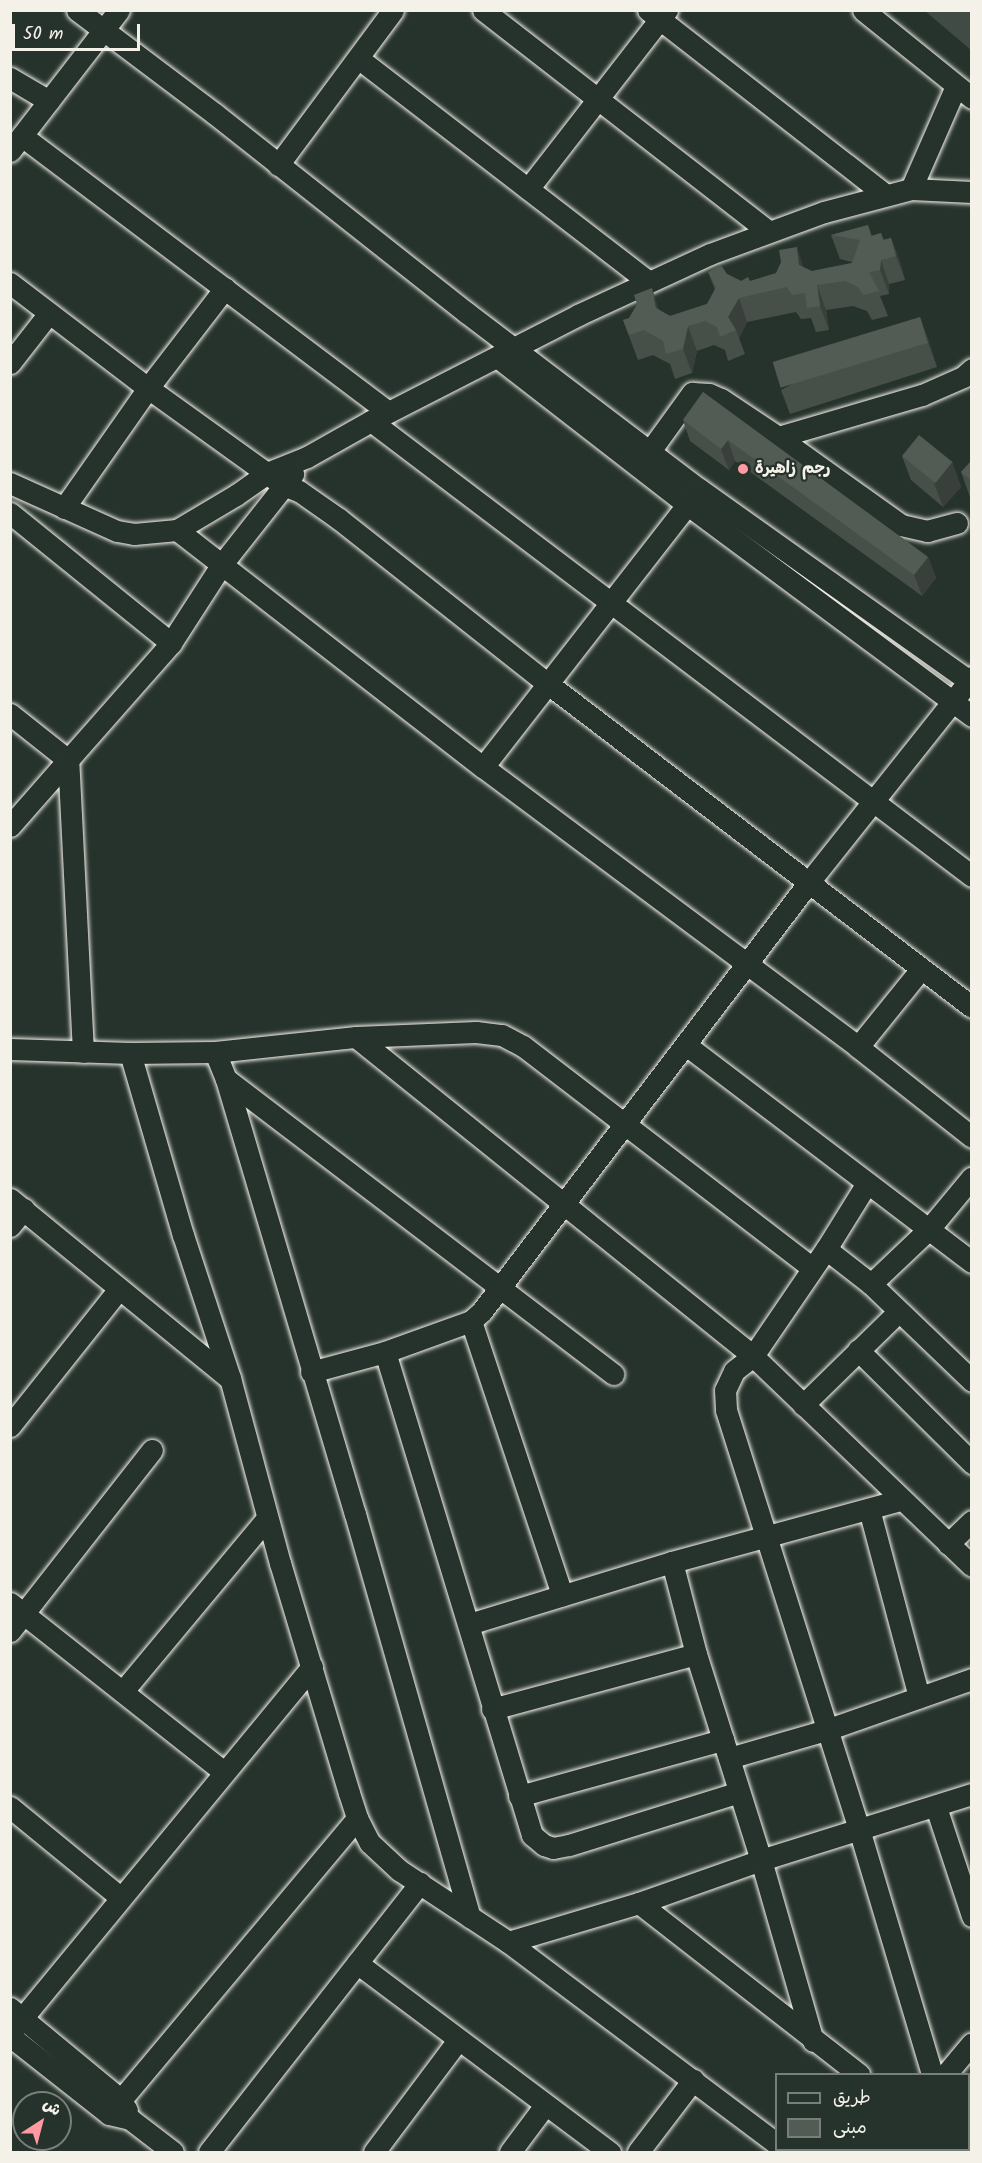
<!DOCTYPE html>
<meta charset="utf-8">
<style>
body{margin:0}
#map{position:relative;width:982px;height:2163px;overflow:hidden;background:#26332d;font-family:Kalam,"Playpen Sans Arabic",sans-serif}
div>[style]{position:absolute}
.green>*{inset:0;background:#414b45}
.roads{filter:drop-shadow(0 0 2px #f4f1e8) drop-shadow(0 0 2px #f4f1e8)}
.minor>*{height:21px;margin:-10.5px;padding:0 10.5px;transform-origin:10.5px;border-radius:10.5px;background:#26332d}
.wall>*{inset:0;background:#474f49}
.shaded-wall>*{inset:0;background:#39403c}
.building>*{inset:0;background:#525c55;transform-origin:0 0}
.dots>*{width:16px;height:16px;translate:-50% -50%;box-sizing:border-box;border:3px solid #26332d;border-radius:50%}
span{translate:-50% -50%;white-space:nowrap;text-align:center;line-height:1.15;-webkit-text-stroke:4.5px #26332d;paint-order:stroke}
.poi-label{font-size:16px;color:#f4f1e8;font-weight:700}
.left{translate:0 -50%;text-align:left}
.frame{position:absolute;inset:0;border:12px solid #f4f1e8;pointer-events:none}
.legend{position:absolute;left:775px;top:2073px;width:195px;height:78px;box-sizing:border-box;background:#26332d;border:2px solid #787f78;margin:0;padding:8px 10px;list-style:none;font-size:18px;color:#f4f1e8}
.legend li{display:flex;align-items:center;gap:12px;height:30px}
.legend b{width:30px;border:2px solid #787f78}
.north{position:absolute;left:12px;top:2091px;width:60px;height:60px;box-sizing:border-box;background:#26332d;border:2px solid #787f78;border-radius:50%;rotate:36deg;font-size:16px;font-weight:700;line-height:24px;text-align:center;color:#f4f1e8}
.north::after{content:'';display:block;margin:auto;width:21px;height:27px;background:#ff9aa2;clip-path:polygon(50% 0,100% 100%,50% 72%,0 100%)}
.scale{position:absolute;left:12px;top:24px;width:128px;height:27px;box-sizing:border-box;border:3px solid #f4f1e8;border-top:0;padding-left:8px;font-size:18px;line-height:21px;white-space:nowrap;color:#f4f1e8;-webkit-text-stroke:4px #26332d;paint-order:stroke}
</style>
<div id="map">
<div class="green">
<div style="clip-path:polygon(925px 11px,971px 11px,971px 50px)"></div>
</div>
<div class="roads">
<div class="minor">
<div style="left:77px;top:10px;width:173px;rotate:37deg"></div>
<div style="left:215px;top:114px;width:321px;rotate:38.3deg"></div>
<div style="left:467px;top:313px;width:291px;rotate:37.2deg"></div>
<div style="left:699px;top:489px;width:335px;rotate:35.4deg"></div>
<div style="left:483px;top:10px;width:362px;rotate:37.8deg"></div>
<div style="left:648px;top:10px;width:301px;rotate:37.9deg"></div>
<div style="left:863px;top:10px;width:140px;rotate:38.9deg"></div>
<div style="left:358px;top:58px;width:366px;rotate:37.6deg"></div>
<div style="left:10px;top:78px;width:45px;rotate:30.5deg"></div>
<div style="left:22px;top:136px;width:458px;rotate:37deg"></div>
<div style="left:10px;top:151px;width:178px;rotate:-52.3deg"></div>
<div style="left:278px;top:165px;width:193px;rotate:-53.4deg"></div>
<div style="left:528px;top:189px;width:227px;rotate:-52.2deg"></div>
<div style="left:911px;top:189px;width:112px;rotate:-66.4deg"></div>
<div style="left:10px;top:283px;width:173px;rotate:37.3deg"></div>
<div style="left:148px;top:388px;width:166px;rotate:35.7deg"></div>
<div style="left:283px;top:485px;width:17px;rotate:21deg"></div>
<div style="left:299px;top:491px;width:49px;rotate:35deg"></div>
<div style="left:339px;top:519px;width:265px;rotate:38.3deg"></div>
<div style="left:547px;top:683px;width:534px;rotate:37.32deg"></div>
<div style="left:497px;top:357px;width:242px;rotate:37.8deg"></div>
<div style="left:688px;top:505px;width:354px;rotate:36.6deg"></div>
<div style="left:10px;top:363px;width:63px;rotate:-52deg"></div>
<div style="left:371px;top:421px;width:754px;rotate:37.13deg"></div>
<div style="left:778px;top:437px;width:151px;rotate:35.6deg"></div>
<div style="left:901px;top:525px;width:27px;rotate:13deg"></div>
<div style="left:927px;top:531px;width:31px;rotate:-15deg"></div>
<div style="left:650px;top:451px;width:72px;rotate:-54.1deg"></div>
<div style="left:692px;top:393px;width:17px;rotate:3deg"></div>
<div style="left:709px;top:394px;width:13px;rotate:23deg"></div>
<div style="left:721px;top:399px;width:69px;rotate:33.7deg"></div>
<div style="left:778px;top:437px;width:150px;rotate:-16.3deg"></div>
<div style="left:922px;top:395px;width:45px;rotate:-23.7deg"></div>
<div style="left:963px;top:377px;width:12px;rotate:-42deg"></div>
<div style="left:10px;top:483px;width:117px;rotate:24.2deg"></div>
<div style="left:117px;top:531px;width:17px;rotate:10deg"></div>
<div style="left:134px;top:534px;width:43px;rotate:-5.3deg"></div>
<div style="left:177px;top:530px;width:69px;rotate:-30.7deg"></div>
<div style="left:236px;top:495px;width:38px;rotate:-35deg"></div>
<div style="left:267px;top:473px;width:43px;rotate:-21.8deg"></div>
<div style="left:307px;top:457px;width:73px;rotate:-29.4deg"></div>
<div style="left:371px;top:421px;width:233px;rotate:-27.1deg"></div>
<div style="left:578px;top:315px;width:145px;rotate:-24.8deg"></div>
<div style="left:710px;top:254px;width:121px;rotate:-20.2deg"></div>
<div style="left:824px;top:212px;width:90px;rotate:-14.8deg"></div>
<div style="left:911px;top:189px;width:61px;rotate:2.8deg"></div>
<div style="left:64px;top:508px;width:146px;rotate:-55deg"></div>
<div style="left:148px;top:388px;width:126px;rotate:-52.4deg"></div>
<div style="left:10px;top:513px;width:207px;rotate:38.9deg"></div>
<div style="left:177px;top:530px;width:387px;rotate:37.8deg"></div>
<div style="left:483px;top:767px;width:468px;rotate:36.7deg"></div>
<div style="left:858px;top:1047px;width:145px;rotate:38.3deg"></div>
<div style="left:10px;top:714px;width:74px;rotate:38.4deg"></div>
<div style="left:68px;top:760px;width:88px;rotate:131.3deg"></div>
<div style="left:483px;top:767px;width:345px;rotate:-52.1deg"></div>
<div style="left:356px;top:1037px;width:509px;rotate:38.78deg"></div>
<div style="left:753px;top:1356px;width:303px;rotate:43.8deg"></div>
<div style="left:686px;top:1045px;width:359px;rotate:37.2deg"></div>
<div style="left:858px;top:1047px;width:100px;rotate:-51.1deg"></div>
<div style="left:10px;top:1049px;width:120px;rotate:1.9deg"></div>
<div style="left:130px;top:1053px;width:85px;rotate:-0.7deg"></div>
<div style="left:215px;top:1052px;width:142px;rotate:-6.1deg"></div>
<div style="left:356px;top:1037px;width:120px;rotate:-2.4deg"></div>
<div style="left:476px;top:1032px;width:26px;rotate:7deg"></div>
<div style="left:502px;top:1035px;width:24px;rotate:28deg"></div>
<div style="left:523px;top:1046px;width:364px;rotate:37.5deg"></div>
<div style="left:83px;top:1052px;width:292px;rotate:-92.9deg"></div>
<div style="left:68px;top:760px;width:156px;rotate:-48.6deg"></div>
<div style="left:171px;top:643px;width:94px;rotate:-57.2deg"></div>
<div style="left:222px;top:564px;width:115px;rotate:-51.7deg"></div>
<div style="left:215px;top:1052px;width:29px;rotate:68deg"></div>
<div style="left:226px;top:1079px;width:454px;rotate:73.5deg"></div>
<div style="left:355px;top:1514px;width:419px;rotate:74.1deg"></div>
<div style="left:130px;top:1053px;width:190px;rotate:73.8deg"></div>
<div style="left:183px;top:1235px;width:151px;rotate:71.8deg"></div>
<div style="left:230px;top:1378px;width:192px;rotate:74.9deg"></div>
<div style="left:280px;top:1563px;width:240px;rotate:73.3deg"></div>
<div style="left:349px;top:1793px;width:26px;rotate:72deg"></div>
<div style="left:357px;top:1818px;width:28px;rotate:63deg"></div>
<div style="left:370px;top:1843px;width:40px;rotate:43deg"></div>
<div style="left:399px;top:1870px;width:131px;rotate:33.4deg"></div>
<div style="left:508px;top:1942px;width:335px;rotate:36.9deg"></div>
<div style="left:226px;top:1079px;width:487px;rotate:37.3deg"></div>
<div style="left:867px;top:1183px;width:78px;rotate:121.8deg"></div>
<div style="left:826px;top:1249px;width:130px;rotate:124.3deg"></div>
<div style="left:753px;top:1356px;width:24px;rotate:142deg"></div>
<div style="left:734px;top:1371px;width:21px;rotate:115deg"></div>
<div style="left:725px;top:1390px;width:20px;rotate:87deg"></div>
<div style="left:726px;top:1410px;width:440px;rotate:72.4deg"></div>
<div style="left:859px;top:1829px;width:256px;rotate:73.4deg"></div>
<div style="left:10px;top:1199px;width:283px;rotate:39.3deg"></div>
<div style="left:10px;top:1226px;width:22px;rotate:-51deg"></div>
<div style="left:826px;top:1249px;width:57px;rotate:37.9deg"></div>
<div style="left:871px;top:1284px;width:140px;rotate:43.8deg"></div>
<div style="left:871px;top:1284px;width:80px;rotate:-43.5deg"></div>
<div style="left:929px;top:1229px;width:67px;rotate:-50.4deg"></div>
<div style="left:471px;top:1321px;width:289px;rotate:71.6deg"></div>
<div style="left:858px;top:1350px;width:161px;rotate:44.7deg"></div>
<div style="left:385px;top:1352px;width:505px;rotate:73.07deg"></div>
<div style="left:532px;top:1835px;width:16px;rotate:40deg"></div>
<div style="left:544px;top:1845px;width:9px;rotate:18deg"></div>
<div style="left:553px;top:1848px;width:16px;rotate:-11deg"></div>
<div style="left:569px;top:1845px;width:178px;rotate:-17.3deg"></div>
<div style="left:311px;top:1372px;width:77px;rotate:-15.1deg"></div>
<div style="left:385px;top:1352px;width:91px;rotate:-19.8deg"></div>
<div style="left:471px;top:1321px;width:15px;rotate:-42deg"></div>
<div style="left:482px;top:1311px;width:539px;rotate:-52.68deg"></div>
<div style="left:809px;top:882px;width:262px;rotate:-51.5deg"></div>
<div style="left:803px;top:1405px;width:134px;rotate:-44.4deg"></div>
<div style="left:10px;top:1426px;width:175px;rotate:-51.5deg"></div>
<div style="left:869px;top:1509px;width:195px;rotate:75.1deg"></div>
<div style="left:948px;top:1544px;width:33px;rotate:-44deg"></div>
<div style="left:672px;top:1562px;width:95px;rotate:75.4deg"></div>
<div style="left:696px;top:1654px;width:216px;rotate:72.5deg"></div>
<div style="left:761px;top:1860px;width:188px;rotate:74deg"></div>
<div style="left:10px;top:1603px;width:273px;rotate:38.3deg"></div>
<div style="left:469px;top:1624px;width:212px;rotate:-17deg"></div>
<div style="left:672px;top:1562px;width:236px;rotate:-15.2deg"></div>
<div style="left:10px;top:1631px;width:230px;rotate:-51.9deg"></div>
<div style="left:123px;top:1691px;width:225px;rotate:-50.2deg"></div>
<div style="left:492px;top:1709px;width:211px;rotate:-15.1deg"></div>
<div style="left:729px;top:1758px;width:101px;rotate:-16.1deg"></div>
<div style="left:826px;top:1730px;width:155px;rotate:-19.3deg"></div>
<div style="left:519px;top:1796px;width:212px;rotate:-15.4deg"></div>
<div style="left:10px;top:1807px;width:142px;rotate:39.3deg"></div>
<div style="left:936px;top:1807px;width:115px;rotate:71.7deg"></div>
<div style="left:639px;top:1903px;width:279px;rotate:37.9deg"></div>
<div style="left:508px;top:1942px;width:137px;rotate:-16.6deg"></div>
<div style="left:639px;top:1903px;width:129px;rotate:-19.4deg"></div>
<div style="left:761px;top:1860px;width:221px;rotate:-17.4deg"></div>
<div style="left:357px;top:1963px;width:316px;rotate:36.8deg"></div>
<div style="left:10px;top:2008px;width:143px;rotate:39.6deg"></div>
<div style="left:120px;top:2099px;width:13px;rotate:58deg"></div>
<div style="left:10px;top:2033px;width:475px;rotate:-50.5deg"></div>
<div style="left:10px;top:2036px;width:126px;rotate:38.2deg"></div>
<div style="left:109px;top:2114px;width:22px;rotate:13deg"></div>
<div style="left:130px;top:2119px;width:54px;rotate:37.5deg"></div>
<div style="left:946px;top:2074px;width:40px;rotate:-50deg"></div>
<div style="left:109px;top:2114px;width:386px;rotate:-50deg"></div>
<div style="left:960px;top:2150px;width:4px;rotate:27deg"></div>
<div style="left:209px;top:2152px;width:342px;rotate:-51.9deg"></div>
<div style="left:374px;top:2152px;width:140px;rotate:-53.1deg"></div>
<div style="left:510px;top:2152px;width:59px;rotate:-53.3deg"></div>
<div style="left:638px;top:2152px;width:91px;rotate:-52.6deg"></div>
<div style="left:887px;top:2152px;width:4px;rotate:-34deg"></div>
</div>
</div>
<div class="wall">
<div style="clip-path:polygon(868px 225px,872px 236px,881px 233px,884px 240px,891px 238px,900px 262px,905px 280px,889px 284px,889px 294px,880px 296px,888px 316px,872px 320px,867px 311px,853px 306px,826px 310px,829px 330px,816px 332px,811px 318px,801px 319px,796px 312px,747px 322px,739px 338px,745px 354px,728px 361px,725px 350px,714px 345px,697px 351px,692px 373px,675px 379px,670px 364px,653px 355px,638px 360px,623px 320px,659px 310px,670px 316px,707px 304px,715px 290px,708px 272px,727px 274px,741px 281px,750px 281px,812px 271px,852px 263px,852px 262px,840px 259px,831px 235px)"></div>
<div style="clip-path:polygon(920px 317px,937px 367px,790px 414px,781px 390px)"></div>
<div style="clip-path:polygon(703px 392px,928px 557px,936px 578px,922px 596px,735px 461px,729px 470px,690px 441px,683px 420px)"></div>
<div style="clip-path:polygon(902px 456px,952px 462px,961px 487px,943px 507px,911px 480px)"></div>
<div style="clip-path:polygon(972px 460px,972px 498px,970px 497px,961px 472px)"></div>
</div>
<div class="shaded-wall">
<div style="clip-path:polygon(891px 238px,900px 262px,905px 280px,896px 256px)"></div>
<div style="clip-path:polygon(797px 247px,805px 272px,799px 265px)"></div>
<div style="clip-path:polygon(881px 260px,889px 284px,889px 294px,880px 270px)"></div>
<div style="clip-path:polygon(817px 285px,826px 310px,829px 330px,820px 306px)"></div>
<div style="clip-path:polygon(652px 288px,660px 313px,656px 308px)"></div>
<div style="clip-path:polygon(739px 298px,747px 322px,739px 338px,736px 330px,728px 317px)"></div>
<div style="clip-path:polygon(920px 317px,929px 341px,937px 367px,928px 343px)"></div>
<div style="clip-path:polygon(688px 326px,697px 351px,692px 373px,683px 349px)"></div>
<div style="clip-path:polygon(728px 440px,735px 461px,729px 470px,721px 449px)"></div>
<div style="clip-path:polygon(952px 462px,961px 487px,943px 507px,934px 483px)"></div>
<div style="clip-path:polygon(928px 557px,936px 578px,922px 596px,914px 575px)"></div>
</div>
<div class="building">
<div style="clip-path:polygon(868px 225px,871px 236px,881px 233px,883px 240px,891px 238px,896px 256px,881px 260px,880px 270px,869px 272px,879px 291px,863px 295px,858px 287px,845px 281px,817px 285px,820px 306px,807px 308px,805px 293px,792px 295px,787px 287px,739px 298px,728px 317px,736px 330px,720px 337px,717px 327px,705px 321px,688px 326px,683px 349px,666px 354px,663px 341px,644px 330px,629px 335px,623px 320px,629px 318px,637px 304px,634px 295px,652px 288px,656px 308px,670px 316px,707px 304px,716px 287px,708px 272px,721px 265px,727px 274px,741px 281px,748px 277px,750px 281px,776px 273px,781px 262px,779px 250px,797px 247px,799px 265px,812px 271px,852px 263px,860px 240px,831px 235px)"></div>
<div style="left:920px;top:317px;width:27px;height:154px;rotate:73deg"></div>
<div style="clip-path:polygon(703px 392px,928px 557px,914px 575px,728px 440px,721px 449px,683px 420px)"></div>
<div style="left:919px;top:435px;width:43px;height:27px;rotate:39deg"></div>
<div style="clip-path:polygon(972px 460px,972px 481px,961px 472px)"></div>
</div>
<div class="dots">
<div style="left:743px;top:469px;background:#ff9aa2"></div>
</div>
<div class="poi-label">
<span class="left" style="left:755px;top:469px">رجم زاهيرة</span>
</div>
<div class="frame"></div>
<ul class="legend">
<li><b style="height:8px;background:#26332d"></b>طريق</li>
<li><b style="height:16px;background:#525c55"></b>مبنى</li>
</ul>
<div class="north">ش</div>
<div class="scale">50 m</div>
</div>
